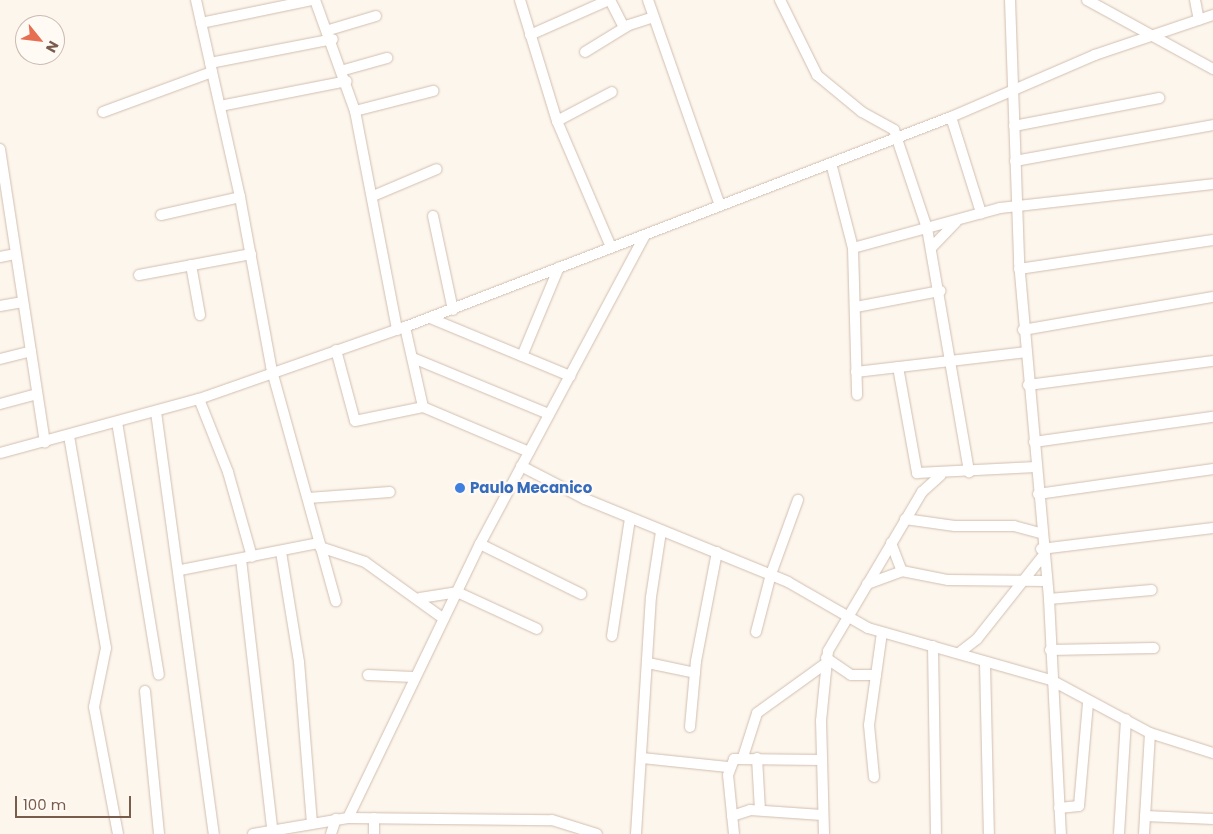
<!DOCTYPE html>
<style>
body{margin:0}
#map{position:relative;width:1213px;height:834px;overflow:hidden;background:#fdf6ec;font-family:Poppins,sans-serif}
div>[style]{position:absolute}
.roads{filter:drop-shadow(0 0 1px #d1beb0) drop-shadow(0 0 1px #d1beb0)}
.minor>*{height:10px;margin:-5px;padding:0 5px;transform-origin:5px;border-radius:5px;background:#fff}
.dots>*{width:14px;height:14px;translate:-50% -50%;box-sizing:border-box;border:2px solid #fffaf3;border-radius:50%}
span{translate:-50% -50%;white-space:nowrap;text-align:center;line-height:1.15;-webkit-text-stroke:5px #fffaf3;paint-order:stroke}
.shop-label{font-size:15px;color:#366cbe;font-weight:700}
.left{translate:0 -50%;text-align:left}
.north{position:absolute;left:15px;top:15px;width:50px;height:50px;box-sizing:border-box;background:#fffaf3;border:1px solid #cabbb1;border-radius:50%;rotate:119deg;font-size:14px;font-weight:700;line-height:20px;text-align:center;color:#7a5c4d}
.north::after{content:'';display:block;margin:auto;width:18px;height:22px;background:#e76f51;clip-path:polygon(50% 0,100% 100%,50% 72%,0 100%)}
.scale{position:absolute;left:15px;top:796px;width:116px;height:22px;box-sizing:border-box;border:2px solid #7a5c4d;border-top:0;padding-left:6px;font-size:15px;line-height:18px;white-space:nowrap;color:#7a5c4d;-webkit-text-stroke:4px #fffaf3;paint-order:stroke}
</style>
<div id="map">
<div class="roads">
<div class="minor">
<div style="left:196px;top:0;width:202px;rotate:77.4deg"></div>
<div style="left:240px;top:197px;width:177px;rotate:79.6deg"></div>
<div style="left:272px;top:371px;width:239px;rotate:74.5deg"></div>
<div style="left:315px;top:0;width:118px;rotate:70.2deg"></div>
<div style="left:355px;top:111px;width:223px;rotate:79.1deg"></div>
<div style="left:520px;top:0;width:127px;rotate:73deg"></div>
<div style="left:557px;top:121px;width:137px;rotate:66.8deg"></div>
<div style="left:610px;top:0;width:31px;rotate:63deg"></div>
<div style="left:648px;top:0;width:218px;rotate:70.7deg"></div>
<div style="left:780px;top:0;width:84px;rotate:63.7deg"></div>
<div style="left:817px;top:75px;width:58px;rotate:39.4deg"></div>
<div style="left:862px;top:112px;width:37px;rotate:29deg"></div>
<div style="left:894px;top:130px;width:103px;rotate:71.4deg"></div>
<div style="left:927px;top:228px;width:248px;rotate:80.2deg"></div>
<div style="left:1010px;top:0;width:262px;rotate:88deg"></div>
<div style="left:1019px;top:262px;width:338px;rotate:84.9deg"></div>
<div style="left:1049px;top:599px;width:235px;rotate:87.1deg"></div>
<div style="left:1087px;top:0;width:144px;rotate:28.7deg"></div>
<div style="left:1195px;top:0;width:20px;rotate:79deg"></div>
<div style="left:201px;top:23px;width:113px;rotate:-11.7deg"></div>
<div style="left:329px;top:30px;width:49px;rotate:-16.6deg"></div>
<div style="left:530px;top:35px;width:86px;rotate:-23.9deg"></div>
<div style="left:585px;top:52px;width:52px;rotate:-31.5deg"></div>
<div style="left:629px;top:25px;width:26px;rotate:-18deg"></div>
<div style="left:210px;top:63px;width:125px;rotate:-11deg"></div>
<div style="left:344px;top:70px;width:45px;rotate:-15.6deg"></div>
<div style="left:220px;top:106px;width:129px;rotate:-11.1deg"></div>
<div style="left:355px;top:111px;width:81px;rotate:-14.4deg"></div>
<div style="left:103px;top:112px;width:116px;rotate:-20.2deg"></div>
<div style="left:951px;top:117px;width:101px;rotate:72.6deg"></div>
<div style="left:557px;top:121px;width:62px;rotate:-27.8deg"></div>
<div style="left:1014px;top:126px;width:148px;rotate:-10.9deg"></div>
<div style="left:0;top:149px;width:297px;rotate:81.3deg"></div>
<div style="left:1015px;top:161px;width:201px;rotate:-10.3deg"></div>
<div style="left:831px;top:163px;width:88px;rotate:75.5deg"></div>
<div style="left:853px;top:248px;width:147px;rotate:88.4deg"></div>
<div style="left:373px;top:196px;width:69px;rotate:-22.9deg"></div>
<div style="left:161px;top:215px;width:81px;rotate:-12.8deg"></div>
<div style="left:433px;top:216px;width:96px;rotate:78deg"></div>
<div style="left:853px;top:248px;width:152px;rotate:-15.2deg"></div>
<div style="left:1000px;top:208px;width:214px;rotate:-6.4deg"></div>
<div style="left:931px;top:248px;width:36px;rotate:-46deg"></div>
<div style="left:0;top:257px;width:15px;rotate:-11deg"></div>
<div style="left:191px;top:265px;width:51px;rotate:79.8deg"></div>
<div style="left:1019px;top:269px;width:196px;rotate:-8.5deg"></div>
<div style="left:139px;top:275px;width:114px;rotate:-10.6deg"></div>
<div style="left:0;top:306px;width:23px;rotate:-10deg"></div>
<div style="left:856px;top:307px;width:86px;rotate:-10.8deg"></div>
<div style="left:430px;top:318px;width:152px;rotate:22.5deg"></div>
<div style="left:405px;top:327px;width:82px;rotate:77.3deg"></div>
<div style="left:1023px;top:330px;width:193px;rotate:-9.9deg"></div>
<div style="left:336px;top:350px;width:73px;rotate:75deg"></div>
<div style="left:355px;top:421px;width:69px;rotate:-11.6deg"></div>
<div style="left:423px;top:407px;width:115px;rotate:23deg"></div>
<div style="left:522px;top:356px;width:96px;rotate:-67.4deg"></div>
<div style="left:413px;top:358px;width:147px;rotate:22.4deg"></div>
<div style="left:0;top:359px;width:32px;rotate:-14deg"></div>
<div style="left:898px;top:367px;width:108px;rotate:79.8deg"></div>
<div style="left:917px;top:473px;width:119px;rotate:-2.9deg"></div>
<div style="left:856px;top:372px;width:170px;rotate:-6.7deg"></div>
<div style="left:1028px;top:385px;width:187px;rotate:-7.4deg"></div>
<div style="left:199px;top:399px;width:79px;rotate:68.3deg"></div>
<div style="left:228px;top:472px;width:88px;rotate:74.2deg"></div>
<div style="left:0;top:404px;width:38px;rotate:-15deg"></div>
<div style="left:156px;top:412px;width:426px;rotate:82.2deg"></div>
<div style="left:117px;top:422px;width:256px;rotate:80.6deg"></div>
<div style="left:69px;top:436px;width:215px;rotate:80.1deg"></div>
<div style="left:106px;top:648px;width:60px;rotate:101.5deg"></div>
<div style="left:94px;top:707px;width:129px;rotate:79.3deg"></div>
<div style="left:1034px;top:442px;width:181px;rotate:-8deg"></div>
<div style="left:0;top:453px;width:206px;rotate:-15.2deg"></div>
<div style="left:199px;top:399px;width:218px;rotate:-19.3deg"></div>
<div style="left:405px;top:327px;width:585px;rotate:-21.04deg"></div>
<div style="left:951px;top:117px;width:157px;rotate:-23.3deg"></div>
<div style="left:1095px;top:55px;width:125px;rotate:-18.7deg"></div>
<div style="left:521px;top:466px;width:72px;rotate:27.3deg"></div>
<div style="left:585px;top:499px;width:219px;rotate:22.2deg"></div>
<div style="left:788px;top:582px;width:92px;rotate:29.9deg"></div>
<div style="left:868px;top:628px;width:190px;rotate:15.9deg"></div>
<div style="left:1051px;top:680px;width:112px;rotate:28.2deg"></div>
<div style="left:1150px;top:733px;width:66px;rotate:17.6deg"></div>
<div style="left:1038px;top:494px;width:177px;rotate:-8.1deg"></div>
<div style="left:308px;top:498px;width:82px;rotate:-4.2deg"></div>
<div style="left:905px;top:519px;width:50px;rotate:8deg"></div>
<div style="left:955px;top:526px;width:59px"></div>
<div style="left:1014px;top:526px;width:27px;rotate:15deg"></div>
<div style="left:891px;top:543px;width:30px;rotate:69deg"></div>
<div style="left:480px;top:544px;width:113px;rotate:26.3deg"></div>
<div style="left:320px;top:547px;width:47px;rotate:18.4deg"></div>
<div style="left:365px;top:562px;width:97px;rotate:35.8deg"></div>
<div style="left:1041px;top:549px;width:173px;rotate:-7deg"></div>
<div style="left:281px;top:552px;width:111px;rotate:80.7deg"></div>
<div style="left:299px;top:662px;width:161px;rotate:85.4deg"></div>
<div style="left:241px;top:559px;width:277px;rotate:83.4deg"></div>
<div style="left:181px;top:570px;width:141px;rotate:-11.1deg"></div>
<div style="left:867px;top:584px;width:37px;rotate:-20deg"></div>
<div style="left:902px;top:571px;width:47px;rotate:11.1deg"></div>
<div style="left:948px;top:580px;width:98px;rotate:0.6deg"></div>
<div style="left:420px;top:598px;width:37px;rotate:-9deg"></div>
<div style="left:457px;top:592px;width:88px;rotate:24.8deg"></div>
<div style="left:1049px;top:599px;width:103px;rotate:-5deg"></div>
<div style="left:756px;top:632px;width:60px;rotate:-75.5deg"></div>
<div style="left:771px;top:574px;width:79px;rotate:-70deg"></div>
<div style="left:612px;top:636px;width:119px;rotate:-81.3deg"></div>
<div style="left:933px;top:646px;width:188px;rotate:89.1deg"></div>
<div style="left:1050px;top:650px;width:104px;rotate:-1.1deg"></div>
<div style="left:959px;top:653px;width:23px;rotate:-38deg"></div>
<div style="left:977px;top:639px;width:105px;rotate:-51.6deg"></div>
<div style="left:826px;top:658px;width:30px;rotate:34deg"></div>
<div style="left:851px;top:675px;width:25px"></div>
<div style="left:648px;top:663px;width:48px;rotate:12deg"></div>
<div style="left:985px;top:663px;width:171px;rotate:88.7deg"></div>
<div style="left:368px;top:675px;width:45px;rotate:2.5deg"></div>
<div style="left:145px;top:691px;width:144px;rotate:84.4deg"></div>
<div style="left:690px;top:727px;width:66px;rotate:-84.8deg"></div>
<div style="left:696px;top:661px;width:111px;rotate:-79.1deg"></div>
<div style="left:743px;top:757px;width:46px;rotate:-72.3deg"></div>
<div style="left:757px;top:713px;width:84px;rotate:-35.8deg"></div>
<div style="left:642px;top:758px;width:86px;rotate:6deg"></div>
<div style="left:757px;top:758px;width:52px;rotate:86.7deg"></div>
<div style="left:874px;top:777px;width:52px;rotate:-95.5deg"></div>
<div style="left:869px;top:725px;width:93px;rotate:-82deg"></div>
<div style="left:1059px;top:808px;width:20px;rotate:-6deg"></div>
<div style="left:1079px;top:806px;width:103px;rotate:-85deg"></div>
<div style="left:732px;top:816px;width:19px;rotate:-18deg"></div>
<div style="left:750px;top:810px;width:72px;rotate:4deg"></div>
<div style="left:1145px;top:816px;width:68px;rotate:2.5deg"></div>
<div style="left:348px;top:818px;width:304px;rotate:-64.3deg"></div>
<div style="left:480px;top:544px;width:350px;rotate:-61.9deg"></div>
<div style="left:374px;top:818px;width:16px;rotate:90deg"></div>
<div style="left:253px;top:834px;width:96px;rotate:-9.6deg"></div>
<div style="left:348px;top:818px;width:204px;rotate:0.6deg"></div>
<div style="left:552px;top:820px;width:47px;rotate:17.3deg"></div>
<div style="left:331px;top:834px;width:16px;rotate:-72deg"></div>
<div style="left:636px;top:834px;width:237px;rotate:-86.4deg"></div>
<div style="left:651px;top:597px;width:66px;rotate:-81.3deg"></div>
<div style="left:734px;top:834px;width:59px;rotate:-95.8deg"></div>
<div style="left:728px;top:775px;width:17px;rotate:-69deg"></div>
<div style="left:734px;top:759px;width:87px;rotate:0.7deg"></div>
<div style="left:824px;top:834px;width:113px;rotate:-91.5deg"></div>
<div style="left:821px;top:721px;width:70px;rotate:-84.3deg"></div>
<div style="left:828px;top:651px;width:185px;rotate:-59.4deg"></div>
<div style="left:922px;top:492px;width:25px;rotate:-42deg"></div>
<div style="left:1119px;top:834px;width:115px;rotate:-86.5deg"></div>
<div style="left:1144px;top:834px;width:101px;rotate:-86.6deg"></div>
</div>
</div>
<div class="dots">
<div style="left:460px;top:488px;background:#3f7fe0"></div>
</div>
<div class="shop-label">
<span class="left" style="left:470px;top:488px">Paulo Mecanico</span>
</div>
<div class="north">N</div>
<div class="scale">100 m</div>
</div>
